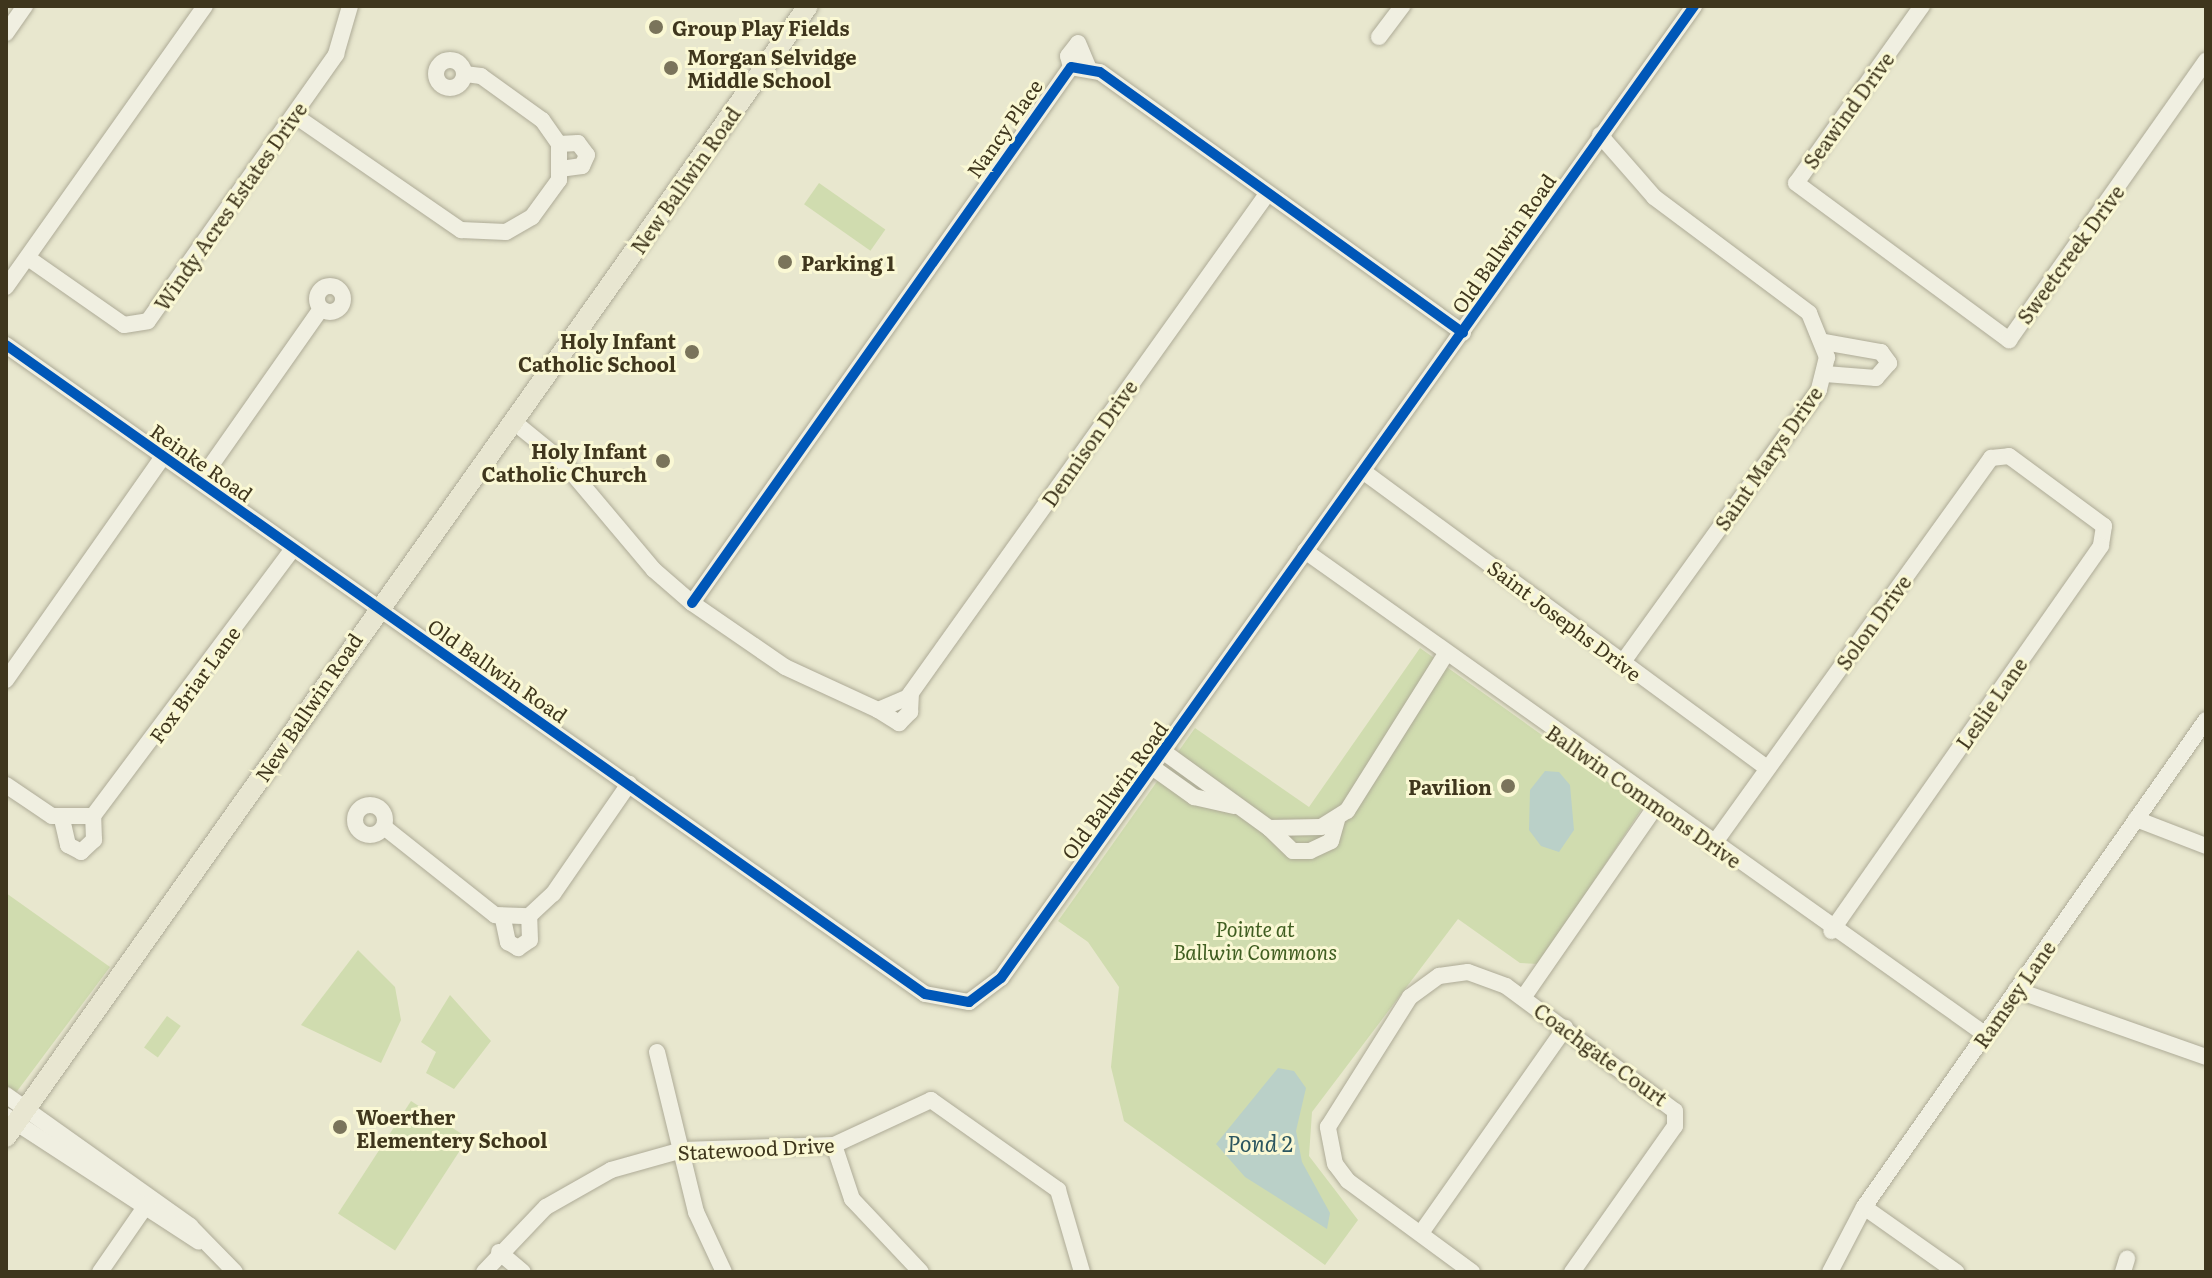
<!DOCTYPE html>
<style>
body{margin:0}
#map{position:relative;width:2212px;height:1278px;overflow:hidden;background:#e8e7ce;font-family:Literata,serif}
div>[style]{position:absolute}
.green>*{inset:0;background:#d0dcaf;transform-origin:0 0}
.water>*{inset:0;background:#bad0c8}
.roads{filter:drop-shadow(0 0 2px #aeab97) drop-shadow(0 0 2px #aeab97)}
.minor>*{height:16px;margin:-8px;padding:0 8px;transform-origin:8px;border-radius:8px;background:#f0efe1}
.minor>.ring{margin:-8px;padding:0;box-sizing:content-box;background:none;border:16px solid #f0efe1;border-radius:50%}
.major>*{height:20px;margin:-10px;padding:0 10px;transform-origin:10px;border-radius:10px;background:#e8e6d1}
.cycleway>*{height:10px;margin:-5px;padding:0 5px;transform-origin:5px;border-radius:5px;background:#0057b8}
.dots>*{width:22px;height:22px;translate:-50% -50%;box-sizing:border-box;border:4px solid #faf8d4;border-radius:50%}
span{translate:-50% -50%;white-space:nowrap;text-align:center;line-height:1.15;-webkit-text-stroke:6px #faf8d4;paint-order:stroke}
.poi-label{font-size:20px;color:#3f361d;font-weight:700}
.left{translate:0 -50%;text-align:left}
.right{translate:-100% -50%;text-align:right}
.street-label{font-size:20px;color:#3f361d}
.park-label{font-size:20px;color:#405e21;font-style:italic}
.water-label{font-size:22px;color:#2b5660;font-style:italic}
.frame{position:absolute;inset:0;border:8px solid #3f361d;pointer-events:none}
</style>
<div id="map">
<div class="green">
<div style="left:819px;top:183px;width:81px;height:26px;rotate:35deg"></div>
<div style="clip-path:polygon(1420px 648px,1643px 807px,1539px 964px,1520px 963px,1458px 919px,1312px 1112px,1309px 1156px,1358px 1220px,1325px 1265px,1124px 1121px,1111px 1067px,1119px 987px,1088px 942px,1058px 921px,1195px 728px,1309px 807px)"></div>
<div style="clip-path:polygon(6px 893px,110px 967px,6px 1106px)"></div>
<div style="clip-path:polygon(358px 950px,395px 987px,401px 1020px,381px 1063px,301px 1025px)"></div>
<div style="clip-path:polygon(450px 995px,491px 1041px,454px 1089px,426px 1073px,436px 1052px,421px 1042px)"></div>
<div style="left:167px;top:1016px;width:17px;height:39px;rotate:36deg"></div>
<div style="left:411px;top:1101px;width:68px;height:134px;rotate:33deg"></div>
</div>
<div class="water">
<div style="clip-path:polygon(1545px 771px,1559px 772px,1570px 785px,1574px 830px,1559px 852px,1541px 846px,1529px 830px,1530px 790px)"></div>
<div style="clip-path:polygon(1278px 1068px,1294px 1071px,1306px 1088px,1296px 1131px,1302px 1162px,1330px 1213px,1327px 1229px,1245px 1177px,1216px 1144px)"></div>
</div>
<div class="roads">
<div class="minor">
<div style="left:1922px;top:6px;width:217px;rotate:125.4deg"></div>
<div style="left:1796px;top:183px;width:265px;rotate:36.4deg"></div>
<div style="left:2009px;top:340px;width:342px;rotate:-54.8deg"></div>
<div style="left:6px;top:33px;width:33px;rotate:-55deg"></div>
<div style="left:1379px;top:37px;width:39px;rotate:-53deg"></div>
<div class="ring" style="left:436px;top:60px;width:12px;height:12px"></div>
<div style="left:1071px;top:67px;width:11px;rotate:-105deg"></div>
<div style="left:1068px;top:56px;width:16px;rotate:-52deg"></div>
<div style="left:1078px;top:43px;width:25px;rotate:67deg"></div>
<div style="left:294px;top:115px;width:203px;rotate:34.6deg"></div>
<div style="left:461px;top:230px;width:45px;rotate:2.5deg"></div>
<div style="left:506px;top:232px;width:30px;rotate:-30deg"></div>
<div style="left:532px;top:217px;width:46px;rotate:-53.9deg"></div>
<div style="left:559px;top:180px;width:36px;rotate:-90deg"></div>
<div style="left:559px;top:144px;width:29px;rotate:-125deg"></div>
<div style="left:542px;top:120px;width:75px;rotate:-144.2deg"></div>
<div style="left:481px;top:76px;width:17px;rotate:-173deg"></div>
<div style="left:1600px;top:135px;width:82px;rotate:48.9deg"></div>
<div style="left:1654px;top:197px;width:194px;rotate:36.8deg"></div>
<div style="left:1809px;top:313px;width:48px;rotate:67.8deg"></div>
<div style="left:1827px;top:357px;width:34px;rotate:104deg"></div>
<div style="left:1819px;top:390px;width:337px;rotate:125.8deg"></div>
<div style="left:559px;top:144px;width:19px;rotate:-3deg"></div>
<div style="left:578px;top:143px;width:15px;rotate:53deg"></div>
<div style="left:587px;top:155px;width:12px;rotate:114deg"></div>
<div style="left:582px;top:166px;width:21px;rotate:172deg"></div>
<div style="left:28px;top:258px;width:117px;rotate:34.9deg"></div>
<div style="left:124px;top:325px;width:24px;rotate:-9deg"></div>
<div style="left:148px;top:321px;width:327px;rotate:-54.8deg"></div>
<div style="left:336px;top:54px;width:50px;rotate:-73.7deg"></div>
<div class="ring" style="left:317px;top:286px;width:10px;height:10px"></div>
<div style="left:6px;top:287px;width:344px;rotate:-54.7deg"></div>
<div style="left:1824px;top:342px;width:58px;rotate:10deg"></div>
<div style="left:1881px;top:352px;width:14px;rotate:54deg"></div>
<div style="left:1889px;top:363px;width:20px;rotate:131deg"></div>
<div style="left:1876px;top:378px;width:51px;rotate:-175.5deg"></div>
<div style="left:6px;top:345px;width:1125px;rotate:35.23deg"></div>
<div style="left:925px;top:994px;width:45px;rotate:10.3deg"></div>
<div style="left:969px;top:1002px;width:40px;rotate:-37deg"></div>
<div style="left:1001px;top:978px;width:1194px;rotate:-54.51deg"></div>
<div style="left:514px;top:422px;width:63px;rotate:39.2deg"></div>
<div style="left:563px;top:462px;width:141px;rotate:49.9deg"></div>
<div style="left:654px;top:570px;width:50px;rotate:41deg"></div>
<div style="left:692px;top:603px;width:113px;rotate:34.5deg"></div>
<div style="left:785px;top:667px;width:102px;rotate:24.8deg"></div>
<div style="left:878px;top:710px;width:33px;rotate:-23deg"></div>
<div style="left:908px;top:697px;width:618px;rotate:-54.48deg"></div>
<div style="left:1364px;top:472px;width:500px;rotate:36.3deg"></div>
<div style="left:200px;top:481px;width:210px;rotate:-54.9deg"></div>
<div style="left:1305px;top:551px;width:835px;rotate:35.4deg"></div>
<div style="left:692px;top:603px;width:656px;rotate:-54.74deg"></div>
<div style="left:1071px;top:67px;width:29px;rotate:10deg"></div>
<div style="left:1100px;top:72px;width:447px;rotate:35.7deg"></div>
<div style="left:6px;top:680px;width:273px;rotate:-54.9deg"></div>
<div style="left:878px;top:710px;width:25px;rotate:32deg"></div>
<div style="left:899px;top:723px;width:16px;rotate:-45deg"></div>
<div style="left:910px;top:712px;width:19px;rotate:-87deg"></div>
<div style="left:1164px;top:752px;width:130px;rotate:35.9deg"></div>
<div style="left:1269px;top:828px;width:52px;rotate:-1.1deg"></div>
<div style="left:1321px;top:827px;width:31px;rotate:-32deg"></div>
<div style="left:1347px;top:811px;width:186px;rotate:-57.8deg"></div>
<div style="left:1152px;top:767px;width:52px;rotate:35.5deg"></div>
<div style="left:1194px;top:797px;width:41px;rotate:12.7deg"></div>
<div style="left:6px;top:785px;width:55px;rotate:34deg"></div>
<div style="left:52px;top:816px;width:41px"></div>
<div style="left:93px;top:816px;width:334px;rotate:-53.2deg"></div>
<div class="ring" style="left:355px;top:805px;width:14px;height:14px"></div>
<div style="left:62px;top:819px;width:27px;rotate:77deg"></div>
<div style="left:68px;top:845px;width:15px;rotate:28deg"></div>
<div style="left:81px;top:852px;width:18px;rotate:-43deg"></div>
<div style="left:94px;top:840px;width:24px;rotate:-92deg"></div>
<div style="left:2136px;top:819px;width:75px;rotate:21.1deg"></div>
<div style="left:384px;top:827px;width:142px;rotate:38.4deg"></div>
<div style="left:495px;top:915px;width:34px;rotate:2deg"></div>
<div style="left:529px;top:916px;width:33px;rotate:-43deg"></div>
<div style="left:553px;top:894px;width:134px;rotate:-55.4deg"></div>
<div style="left:1269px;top:828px;width:33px;rotate:44deg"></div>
<div style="left:1293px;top:851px;width:17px"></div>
<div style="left:1310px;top:851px;width:23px;rotate:-25deg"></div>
<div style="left:1331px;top:841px;width:22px;rotate:-74deg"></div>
<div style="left:1713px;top:845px;width:477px;rotate:-54.3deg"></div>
<div style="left:1991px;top:458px;width:18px;rotate:-6deg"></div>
<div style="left:2009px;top:456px;width:118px;rotate:36.4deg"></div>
<div style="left:2104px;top:526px;width:20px;rotate:99deg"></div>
<div style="left:2101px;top:546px;width:470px;rotate:125deg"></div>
<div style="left:503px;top:919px;width:24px;rotate:78deg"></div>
<div style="left:508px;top:942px;width:12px;rotate:31deg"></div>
<div style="left:518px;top:948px;width:14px;rotate:-34deg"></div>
<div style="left:530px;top:940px;width:24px;rotate:-92deg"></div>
<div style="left:2016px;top:990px;width:201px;rotate:19.4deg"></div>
<div style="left:1523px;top:998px;width:234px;rotate:-55.3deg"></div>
<div style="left:657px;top:1052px;width:165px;rotate:76.3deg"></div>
<div style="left:696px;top:1212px;width:66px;rotate:65deg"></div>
<div style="left:6px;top:1095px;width:226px;rotate:35.4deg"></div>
<div style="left:190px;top:1226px;width:64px;rotate:45.6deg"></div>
<div style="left:6px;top:1116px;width:230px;rotate:33.1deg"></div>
<div style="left:834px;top:1145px;width:57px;rotate:71.6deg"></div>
<div style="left:852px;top:1199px;width:100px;rotate:46.6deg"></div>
<div style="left:1864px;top:1207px;width:113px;rotate:35.2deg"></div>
<div style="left:1421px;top:1233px;width:251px;rotate:-54.9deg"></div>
<div style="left:499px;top:1252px;width:31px;rotate:40deg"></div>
<div style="left:100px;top:1272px;width:83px;rotate:-55.3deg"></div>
<div style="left:484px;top:1272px;width:90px;rotate:-46.4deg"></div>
<div style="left:546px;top:1207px;width:75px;rotate:-29.6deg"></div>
<div style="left:611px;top:1170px;width:74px;rotate:-15.7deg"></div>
<div style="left:682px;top:1150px;width:152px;rotate:-1.9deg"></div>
<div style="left:834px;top:1145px;width:107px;rotate:-24.9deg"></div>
<div style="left:931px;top:1100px;width:156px;rotate:35.3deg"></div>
<div style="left:1058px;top:1190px;width:85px;rotate:73.7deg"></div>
<div style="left:1472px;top:1272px;width:154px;rotate:-143.7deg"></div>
<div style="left:1348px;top:1181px;width:21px;rotate:-127deg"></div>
<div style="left:1335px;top:1164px;width:38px;rotate:-101deg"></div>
<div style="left:1328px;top:1127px;width:154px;rotate:-57.8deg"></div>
<div style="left:1410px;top:997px;width:36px;rotate:-36deg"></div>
<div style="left:1439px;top:976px;width:29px;rotate:-8deg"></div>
<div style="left:1468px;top:972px;width:40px;rotate:20.2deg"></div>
<div style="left:1506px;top:986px;width:210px;rotate:36.5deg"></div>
<div style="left:1675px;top:1111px;width:15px;rotate:90deg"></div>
<div style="left:1675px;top:1126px;width:179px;rotate:125.2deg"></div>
<div style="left:1830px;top:1272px;width:73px;rotate:-62.4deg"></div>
<div style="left:1864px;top:1207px;width:595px;rotate:-54.92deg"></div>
<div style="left:2123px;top:1272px;width:14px;rotate:-73deg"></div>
</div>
<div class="major">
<div style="left:6px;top:1137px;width:1386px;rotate:-54.66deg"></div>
</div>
</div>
<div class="cycleway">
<div style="left:6px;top:345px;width:1125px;rotate:35.23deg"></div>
<div style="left:925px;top:994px;width:45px;rotate:10.3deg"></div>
<div style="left:969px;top:1002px;width:40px;rotate:-37deg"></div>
<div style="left:1001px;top:978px;width:1194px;rotate:-54.51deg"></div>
<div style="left:692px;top:603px;width:656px;rotate:-54.74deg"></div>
<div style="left:1071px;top:67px;width:29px;rotate:10deg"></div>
<div style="left:1100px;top:72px;width:447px;rotate:35.7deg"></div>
</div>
<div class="dots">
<div style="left:656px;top:27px;background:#7a745b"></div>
<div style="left:671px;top:68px;background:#7a745b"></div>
<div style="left:785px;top:262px;background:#7a745b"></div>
<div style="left:692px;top:352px;background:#7a745b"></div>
<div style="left:663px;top:461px;background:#7a745b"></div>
<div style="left:1508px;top:786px;background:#7a745b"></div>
<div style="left:340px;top:1127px;background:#7a745b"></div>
</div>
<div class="poi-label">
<span class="left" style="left:672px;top:27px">Group Play Fields</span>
<span class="left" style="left:687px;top:68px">Morgan Selvidge<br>Middle School</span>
<span class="left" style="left:801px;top:262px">Parking 1</span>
<span class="right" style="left:676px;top:352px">Holy Infant<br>Catholic School</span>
<span class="right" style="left:647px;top:462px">Holy Infant<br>Catholic Church</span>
<span class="right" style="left:1492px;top:786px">Pavilion</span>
<span class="left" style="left:356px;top:1128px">Woerther<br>Elementery School</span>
</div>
<div class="street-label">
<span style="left:1848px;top:110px;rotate:-54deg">Seawind Drive</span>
<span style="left:1004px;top:128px;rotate:-55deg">Nancy Place</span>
<span style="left:685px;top:180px;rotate:-55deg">New Ballwin Road</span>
<span style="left:230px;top:206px;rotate:-55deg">Windy Acres Estates Drive</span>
<span style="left:1503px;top:243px;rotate:-55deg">Old Ballwin Road</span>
<span style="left:2070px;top:254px;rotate:-54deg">Sweetcreek Drive</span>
<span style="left:1089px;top:443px;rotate:-55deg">Dennison Drive</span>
<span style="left:1768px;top:458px;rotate:-55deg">Saint Marys Drive</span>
<span style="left:202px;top:462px;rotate:35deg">Reinke Road</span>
<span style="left:1565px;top:620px;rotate:37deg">Saint Josephs Drive</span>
<span style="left:1873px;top:622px;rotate:-54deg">Solon Drive</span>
<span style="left:498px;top:670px;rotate:35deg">Old Ballwin Road</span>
<span style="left:194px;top:684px;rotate:-54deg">Fox Briar Lane</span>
<span style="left:1991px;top:703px;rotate:-55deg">Leslie Lane</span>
<span style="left:308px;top:707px;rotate:-56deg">New Ballwin Road</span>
<span style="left:1114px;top:790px;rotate:-54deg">Old Ballwin Road</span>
<span style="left:1644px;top:796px;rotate:35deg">Ballwin Commons Drive</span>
<span style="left:2014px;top:994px;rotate:-55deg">Ramsey Lane</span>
<span style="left:1601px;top:1054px;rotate:36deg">Coachgate Court</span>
<span style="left:756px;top:1148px;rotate:-3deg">Statewood Drive</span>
</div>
<div class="park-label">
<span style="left:1255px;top:940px">Pointe at<br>Ballwin Commons</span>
</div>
<div class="water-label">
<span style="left:1260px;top:1143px">Pond 2</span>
</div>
<div class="frame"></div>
</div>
